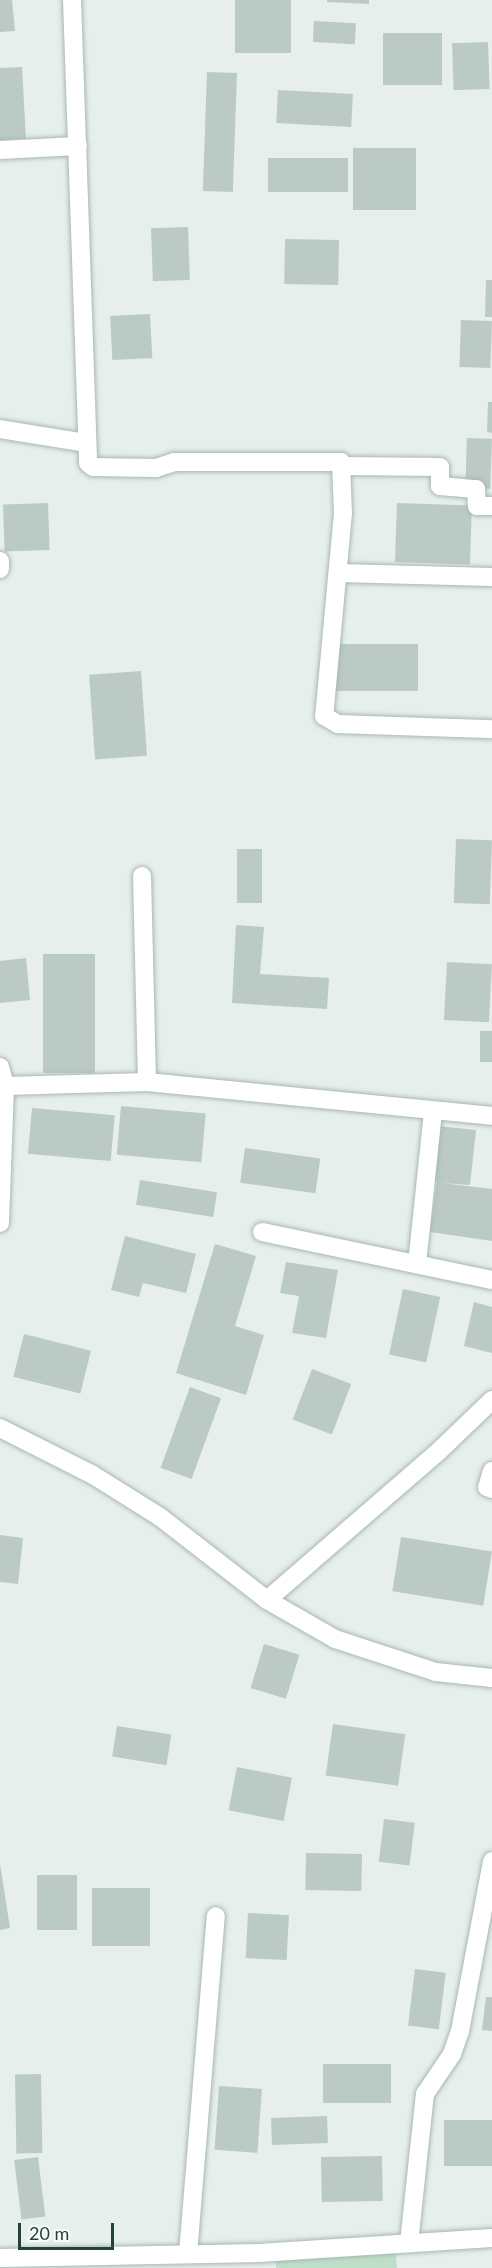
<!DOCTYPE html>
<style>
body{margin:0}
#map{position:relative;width:492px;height:2268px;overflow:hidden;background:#e6efeb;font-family:Lato,sans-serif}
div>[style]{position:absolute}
.green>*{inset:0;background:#bfe0c8}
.building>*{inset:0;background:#bbcac4;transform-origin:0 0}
.roads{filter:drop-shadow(0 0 2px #a8b8b2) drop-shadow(0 0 2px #a8b8b2)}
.minor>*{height:18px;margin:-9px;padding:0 9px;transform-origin:9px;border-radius:9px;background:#fff}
span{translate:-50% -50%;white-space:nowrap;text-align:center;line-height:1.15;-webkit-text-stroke:4.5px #f7fbf9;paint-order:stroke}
.scale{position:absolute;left:18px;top:2223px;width:96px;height:27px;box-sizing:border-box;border:3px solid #24423a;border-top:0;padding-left:8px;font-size:18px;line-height:21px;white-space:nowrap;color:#24423a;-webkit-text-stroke:4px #f7fbf9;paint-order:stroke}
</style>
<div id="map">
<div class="green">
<div style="clip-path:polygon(395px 2244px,397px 2268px,276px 2268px,276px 2252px)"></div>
</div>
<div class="building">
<div style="clip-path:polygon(0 0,12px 0,15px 31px,0 32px)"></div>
<div style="left:235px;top:0;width:56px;height:53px"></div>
<div style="clip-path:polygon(327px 0,369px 0,369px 4px,327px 2px)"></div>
<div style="left:314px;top:21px;width:42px;height:21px;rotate:3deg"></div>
<div style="left:383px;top:33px;width:59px;height:52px"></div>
<div style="left:488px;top:42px;width:47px;height:36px;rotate:88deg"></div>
<div style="clip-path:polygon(22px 67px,26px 139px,0 140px,0 68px)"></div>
<div style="left:207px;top:72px;width:30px;height:119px;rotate:2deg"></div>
<div style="left:278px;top:90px;width:75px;height:33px;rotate:3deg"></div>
<div style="left:353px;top:148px;width:63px;height:62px"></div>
<div style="left:268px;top:158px;width:80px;height:34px"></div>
<div style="left:188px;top:227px;width:53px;height:37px;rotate:88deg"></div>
<div style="left:285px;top:239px;width:54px;height:45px;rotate:1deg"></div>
<div style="clip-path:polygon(486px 280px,492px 280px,492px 317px,485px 317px)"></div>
<div style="left:150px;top:314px;width:44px;height:40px;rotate:87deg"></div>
<div style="left:461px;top:320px;width:31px;height:47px;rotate:2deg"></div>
<div style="clip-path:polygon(488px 402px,492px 402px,492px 433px,487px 432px)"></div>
<div style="left:467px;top:438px;width:25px;height:50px;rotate:2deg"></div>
<div style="left:48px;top:503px;width:47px;height:45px;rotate:88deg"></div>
<div style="left:397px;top:503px;width:75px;height:59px;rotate:2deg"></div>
<div style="left:418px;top:644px;width:47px;height:85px;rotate:90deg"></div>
<div style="left:141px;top:671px;width:85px;height:52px;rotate:86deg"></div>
<div style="left:456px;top:839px;width:36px;height:64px;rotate:2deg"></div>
<div style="left:237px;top:849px;width:25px;height:54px"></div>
<div style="clip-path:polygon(236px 925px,264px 927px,260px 974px,329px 978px,327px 1009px,232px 1003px)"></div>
<div style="left:95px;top:954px;width:119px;height:52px;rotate:90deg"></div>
<div style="clip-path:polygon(26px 958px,30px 1000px,0 1003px,0 961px)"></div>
<div style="left:447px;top:962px;width:45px;height:58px;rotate:3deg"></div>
<div style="left:480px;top:1031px;width:12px;height:31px"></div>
<div style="left:121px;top:1106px;width:85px;height:49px;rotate:5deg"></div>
<div style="left:32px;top:1108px;width:83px;height:46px;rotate:5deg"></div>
<div style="clip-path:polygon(438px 1126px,476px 1130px,470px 1185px,442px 1183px,492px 1189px,492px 1241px,430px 1232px,437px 1181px,431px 1181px)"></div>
<div style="left:245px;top:1148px;width:76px;height:35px;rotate:8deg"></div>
<div style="left:140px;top:1180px;width:78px;height:25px;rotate:9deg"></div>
<div style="clip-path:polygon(125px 1236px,196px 1254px,186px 1293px,143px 1283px,139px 1297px,111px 1290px)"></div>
<div style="clip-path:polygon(215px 1244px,256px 1256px,235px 1326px,264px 1335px,246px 1395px,176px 1373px)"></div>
<div style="clip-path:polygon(286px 1262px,338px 1270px,326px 1338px,292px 1333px,299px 1296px,280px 1293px)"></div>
<div style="left:403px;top:1289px;width:38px;height:67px;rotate:12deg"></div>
<div style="clip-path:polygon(474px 1302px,492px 1307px,492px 1353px,464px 1346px)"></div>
<div style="left:24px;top:1334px;width:69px;height:44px;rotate:14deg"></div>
<div style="left:312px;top:1369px;width:42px;height:54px;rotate:21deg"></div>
<div style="left:190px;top:1387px;width:33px;height:86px;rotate:20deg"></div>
<div style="clip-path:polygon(0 1535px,23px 1538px,18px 1584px,0 1582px)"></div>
<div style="left:401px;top:1537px;width:92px;height:55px;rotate:9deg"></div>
<div style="left:264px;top:1644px;width:37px;height:46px;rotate:17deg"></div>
<div style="left:333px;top:1724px;width:73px;height:52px;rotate:8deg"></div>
<div style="left:117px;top:1726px;width:55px;height:31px;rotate:9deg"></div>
<div style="left:237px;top:1767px;width:56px;height:44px;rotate:11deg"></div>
<div style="left:384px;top:1819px;width:31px;height:43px;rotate:7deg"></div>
<div style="left:306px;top:1853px;width:56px;height:37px;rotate:1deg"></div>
<div style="clip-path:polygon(0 1864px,10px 1928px,0 1930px)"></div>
<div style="left:37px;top:1875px;width:40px;height:55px"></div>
<div style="left:92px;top:1888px;width:58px;height:58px"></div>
<div style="left:248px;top:1913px;width:41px;height:45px;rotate:3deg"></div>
<div style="left:415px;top:1969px;width:31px;height:57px;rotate:7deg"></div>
<div style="clip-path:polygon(486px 1997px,492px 1997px,492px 2031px,482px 2030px)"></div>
<div style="left:323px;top:2064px;width:68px;height:39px"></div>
<div style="left:41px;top:2074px;width:79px;height:26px;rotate:89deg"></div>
<div style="left:219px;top:2086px;width:43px;height:64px;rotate:4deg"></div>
<div style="left:327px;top:2116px;width:27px;height:56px;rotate:88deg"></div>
<div style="left:492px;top:2120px;width:46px;height:48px;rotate:90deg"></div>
<div style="left:382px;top:2156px;width:45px;height:61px;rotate:89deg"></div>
<div style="left:38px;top:2157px;width:60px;height:24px;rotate:83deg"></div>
</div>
<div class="roads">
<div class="minor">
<div style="left:72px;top:0;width:463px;rotate:88deg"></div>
<div style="left:88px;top:463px;width:6px;rotate:39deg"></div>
<div style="left:93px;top:467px;width:63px;rotate:0.9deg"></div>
<div style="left:156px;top:468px;width:19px;rotate:-18deg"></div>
<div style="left:174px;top:462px;width:167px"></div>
<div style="left:341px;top:462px;width:51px;rotate:87.8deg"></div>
<div style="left:343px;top:513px;width:204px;rotate:95.3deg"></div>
<div style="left:324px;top:716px;width:16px;rotate:30deg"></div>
<div style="left:338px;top:724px;width:154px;rotate:1.9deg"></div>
<div style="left:0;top:150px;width:78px;rotate:-2.9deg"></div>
<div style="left:0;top:429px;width:87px;rotate:9.2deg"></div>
<div style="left:342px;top:466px;width:98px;rotate:0.6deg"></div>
<div style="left:440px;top:467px;width:19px;rotate:90deg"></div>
<div style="left:440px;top:486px;width:36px;rotate:5deg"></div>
<div style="left:476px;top:489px;width:17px;rotate:87deg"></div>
<div style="left:477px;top:506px;width:15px"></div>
<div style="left:0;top:561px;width:8px;rotate:90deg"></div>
<div style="left:338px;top:573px;width:154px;rotate:1.5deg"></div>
<div style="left:142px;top:876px;width:206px;rotate:88.6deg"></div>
<div style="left:0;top:1067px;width:20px;rotate:75deg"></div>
<div style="left:5px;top:1086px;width:137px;rotate:92.1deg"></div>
<div style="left:5px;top:1086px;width:142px;rotate:-1.6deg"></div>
<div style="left:147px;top:1082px;width:347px;rotate:5.6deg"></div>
<div style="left:262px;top:1232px;width:235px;rotate:11.8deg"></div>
<div style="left:417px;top:1264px;width:154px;rotate:-84deg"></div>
<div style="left:0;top:1428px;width:104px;rotate:26.8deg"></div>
<div style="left:93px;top:1475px;width:79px;rotate:32.1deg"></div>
<div style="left:160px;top:1517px;width:135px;rotate:37.8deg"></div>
<div style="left:267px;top:1600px;width:78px;rotate:29.8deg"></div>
<div style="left:335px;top:1639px;width:106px;rotate:18.1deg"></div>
<div style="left:436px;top:1672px;width:56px;rotate:6.1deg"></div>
<div style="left:492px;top:1471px;width:17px;rotate:107deg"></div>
<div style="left:487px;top:1487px;width:5px;rotate:22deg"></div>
<div style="left:267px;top:1600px;width:228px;rotate:-40.9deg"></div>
<div style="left:439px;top:1451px;width:74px;rotate:-43.9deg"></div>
<div style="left:409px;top:2243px;width:150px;rotate:-83.9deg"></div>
<div style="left:425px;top:2094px;width:48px;rotate:-56deg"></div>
<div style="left:452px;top:2054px;width:24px;rotate:-71deg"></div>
<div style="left:460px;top:2031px;width:173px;rotate:-79.3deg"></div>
<div style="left:188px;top:2254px;width:339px;rotate:-85.3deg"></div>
<div style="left:0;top:2258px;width:259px;rotate:-1.1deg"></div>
<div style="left:259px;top:2253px;width:233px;rotate:-3.7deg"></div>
</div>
</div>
<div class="scale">20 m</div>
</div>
